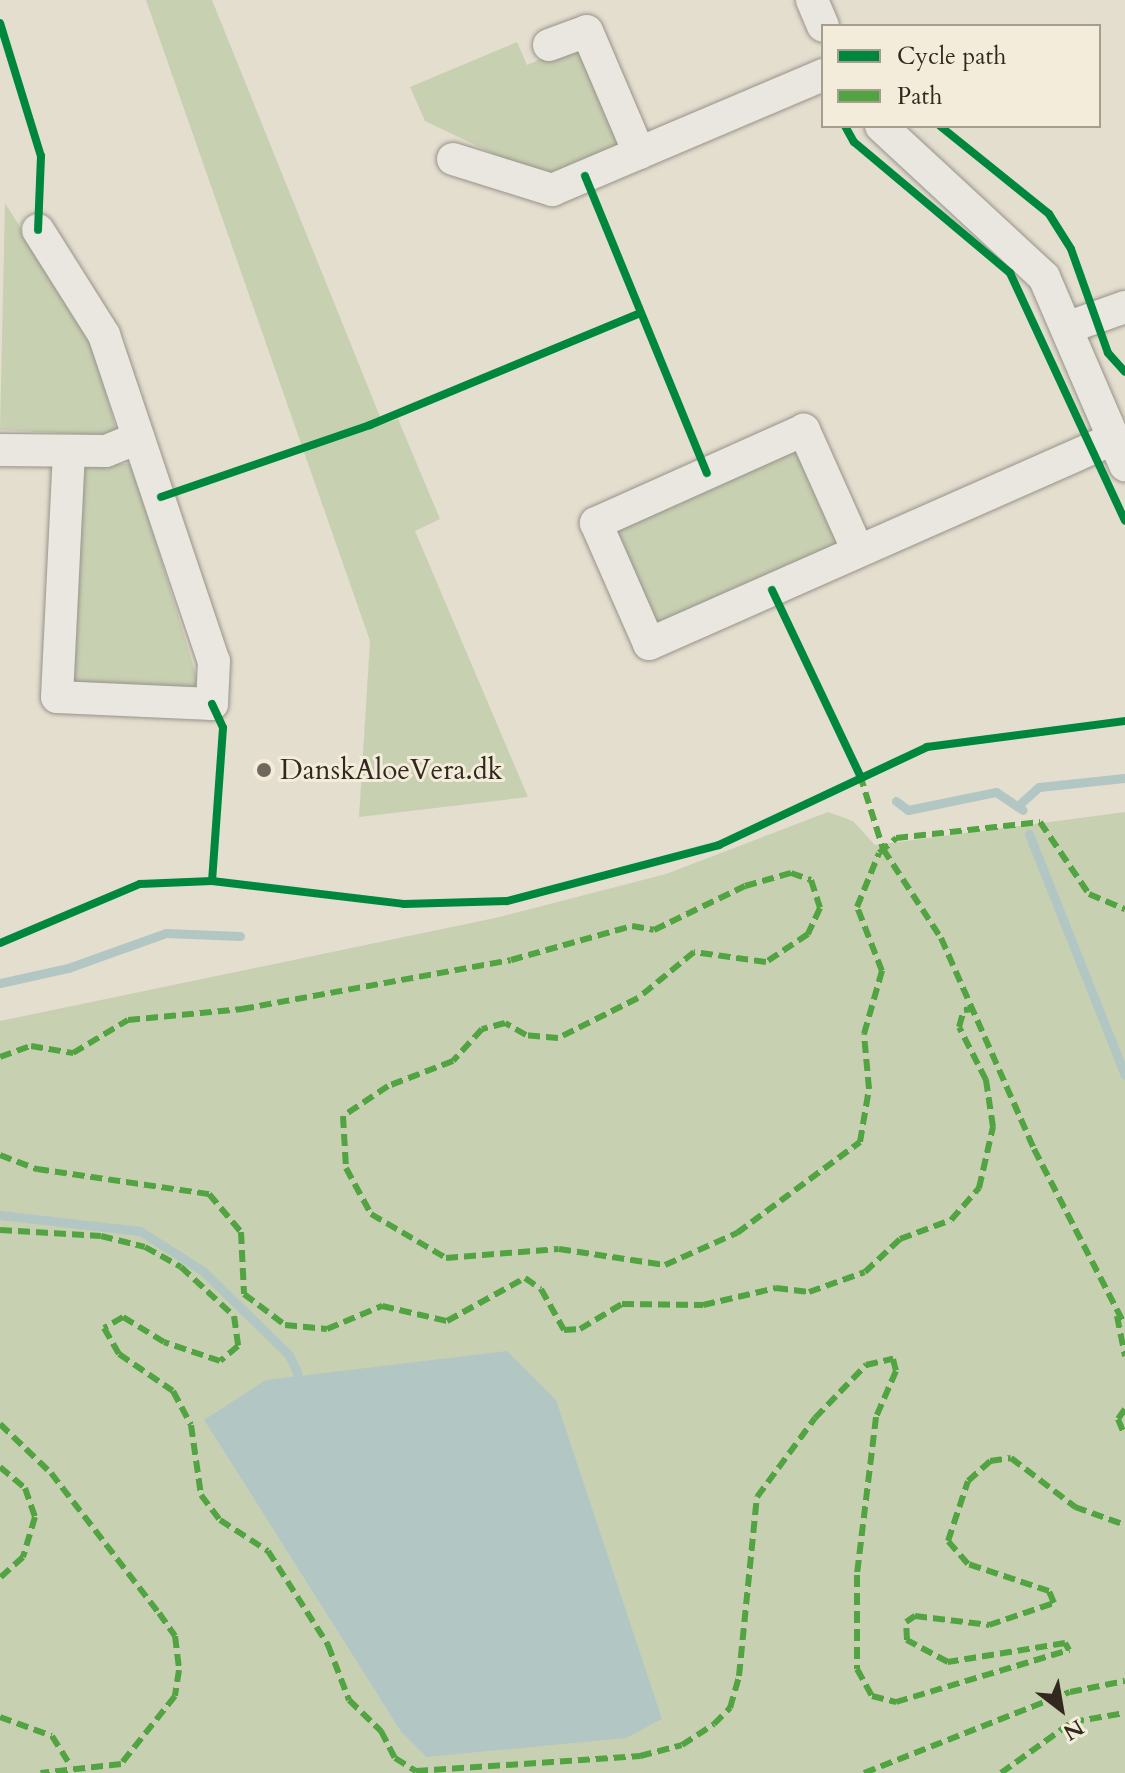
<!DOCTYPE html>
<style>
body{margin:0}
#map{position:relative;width:1125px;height:1773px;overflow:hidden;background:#e4decf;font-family:Cardo,serif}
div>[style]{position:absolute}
.green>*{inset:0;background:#c8d0b2;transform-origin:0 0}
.water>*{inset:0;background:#b2c6c3}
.stream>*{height:9px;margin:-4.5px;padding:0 4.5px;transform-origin:4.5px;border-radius:4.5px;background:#b2c6c3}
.roads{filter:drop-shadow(0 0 2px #979389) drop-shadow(0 0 2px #979389)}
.minor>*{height:32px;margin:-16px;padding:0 16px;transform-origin:16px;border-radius:16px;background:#eae7e0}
.quiet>*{height:6px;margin-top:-3px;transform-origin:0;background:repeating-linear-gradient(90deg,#52a341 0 12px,transparent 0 18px)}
.cycleway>*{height:8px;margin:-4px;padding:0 4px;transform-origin:4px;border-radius:4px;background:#00873e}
.dots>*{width:22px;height:22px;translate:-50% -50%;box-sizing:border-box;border:4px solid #f3ecdb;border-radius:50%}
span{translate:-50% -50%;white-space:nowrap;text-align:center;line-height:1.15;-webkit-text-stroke:6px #f3ecdb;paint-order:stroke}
.poi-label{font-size:28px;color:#31281e}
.left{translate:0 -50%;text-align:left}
.legend{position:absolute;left:821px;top:24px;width:280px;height:104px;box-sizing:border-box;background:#f3ecdb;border:2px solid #a59e8f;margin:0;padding:10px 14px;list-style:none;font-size:24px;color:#31281e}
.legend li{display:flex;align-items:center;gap:16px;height:40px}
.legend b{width:40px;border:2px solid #a59e8f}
.north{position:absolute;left:1021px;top:1669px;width:80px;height:80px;-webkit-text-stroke:6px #f3ecdb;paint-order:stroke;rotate:149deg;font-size:22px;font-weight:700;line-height:32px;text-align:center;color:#31281e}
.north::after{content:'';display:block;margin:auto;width:28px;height:36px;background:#31281e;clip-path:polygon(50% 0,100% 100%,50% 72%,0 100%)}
</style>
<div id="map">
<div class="green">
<div style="clip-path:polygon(146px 0,212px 0,383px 424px,398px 419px,440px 519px,415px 531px,528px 797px,359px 817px,370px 641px)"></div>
<div style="clip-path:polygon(582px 41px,627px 146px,548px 180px,425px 121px,410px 87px,517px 42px,527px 65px)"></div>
<div style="clip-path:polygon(5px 203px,91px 340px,118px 436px,0 430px)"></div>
<div style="left:800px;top:442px;width:112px;height:204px;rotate:66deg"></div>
<div style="clip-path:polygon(78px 462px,132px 464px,201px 691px,69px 686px)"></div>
<div style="clip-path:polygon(evenodd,828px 812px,853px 821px,875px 845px,1125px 812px,1125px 1773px,0 1773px,0 1021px,495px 918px,666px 874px,828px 812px,204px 1420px,426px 1757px,401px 1732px,204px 1420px)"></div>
</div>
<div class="water">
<div style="clip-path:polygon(507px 1351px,556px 1400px,662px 1719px,626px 1738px,426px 1757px,401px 1732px,204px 1420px,266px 1380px)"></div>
</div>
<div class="stream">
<div style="left:896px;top:801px;width:15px;rotate:37deg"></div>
<div style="left:908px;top:810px;width:90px;rotate:-11.6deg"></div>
<div style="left:996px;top:792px;width:32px;rotate:34deg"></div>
<div style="left:1021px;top:803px;width:24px;rotate:-42deg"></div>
<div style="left:1039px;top:787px;width:86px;rotate:-6deg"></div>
<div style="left:1029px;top:834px;width:259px;rotate:68.3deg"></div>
<div style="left:0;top:983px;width:70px;rotate:-12.4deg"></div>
<div style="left:68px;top:968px;width:104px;rotate:-19.7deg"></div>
<div style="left:166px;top:933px;width:74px;rotate:2.3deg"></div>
<div style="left:0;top:1215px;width:141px;rotate:6.5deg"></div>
<div style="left:140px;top:1231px;width:75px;rotate:32.4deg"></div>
<div style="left:203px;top:1271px;width:120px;rotate:44.3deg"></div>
<div style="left:289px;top:1355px;width:21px;rotate:65deg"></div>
</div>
<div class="roads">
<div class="minor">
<div style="left:812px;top:0;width:28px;rotate:67deg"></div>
<div style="left:549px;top:45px;width:40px;rotate:-20.2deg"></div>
<div style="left:587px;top:31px;width:133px;rotate:66.9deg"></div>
<div style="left:881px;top:126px;width:222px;rotate:42.8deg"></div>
<div style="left:1044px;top:277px;width:205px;rotate:66.7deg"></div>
<div style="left:453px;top:159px;width:104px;rotate:17.4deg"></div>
<div style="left:552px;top:190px;width:294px;rotate:-23deg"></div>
<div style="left:38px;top:230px;width:124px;rotate:57.8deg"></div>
<div style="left:104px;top:335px;width:344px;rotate:71.4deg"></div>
<div style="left:214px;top:661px;width:43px;rotate:92.7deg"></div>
<div style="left:212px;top:704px;width:155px;rotate:-177.4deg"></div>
<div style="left:57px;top:697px;width:242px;rotate:-87.2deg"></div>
<div style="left:1069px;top:327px;width:59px;rotate:-19.7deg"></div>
<div style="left:0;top:450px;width:106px;rotate:0.5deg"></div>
<div style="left:106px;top:451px;width:35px;rotate:-22deg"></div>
<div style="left:858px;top:551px;width:133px;rotate:-114.1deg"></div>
<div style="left:804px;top:430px;width:228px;rotate:155.9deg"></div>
<div style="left:596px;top:523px;width:132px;rotate:66.3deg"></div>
<div style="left:649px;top:644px;width:507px;rotate:-23.84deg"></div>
</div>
</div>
<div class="quiet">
<div style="left:860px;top:775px;width:77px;rotate:72.7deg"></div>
<div style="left:883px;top:849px;width:106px;rotate:56.9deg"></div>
<div style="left:941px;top:938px;width:231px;rotate:66.2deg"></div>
<div style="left:1034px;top:1149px;width:198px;rotate:62.7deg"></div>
<div style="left:0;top:1057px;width:33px;rotate:-20deg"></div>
<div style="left:31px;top:1046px;width:43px;rotate:9.5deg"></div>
<div style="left:73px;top:1053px;width:64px;rotate:-31deg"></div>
<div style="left:128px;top:1020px;width:115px;rotate:-5.5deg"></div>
<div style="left:242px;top:1009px;width:273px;rotate:-10.3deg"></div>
<div style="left:511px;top:960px;width:126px;rotate:-15.7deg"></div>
<div style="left:632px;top:926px;width:22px;rotate:10deg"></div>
<div style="left:654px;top:930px;width:101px;rotate:-25.8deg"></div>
<div style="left:745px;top:886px;width:48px;rotate:-15.8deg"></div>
<div style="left:791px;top:873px;width:21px;rotate:19deg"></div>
<div style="left:811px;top:880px;width:29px;rotate:72deg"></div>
<div style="left:820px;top:908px;width:29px;rotate:115deg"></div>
<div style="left:808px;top:934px;width:50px;rotate:146.3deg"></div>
<div style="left:766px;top:962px;width:73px;rotate:-172.1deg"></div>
<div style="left:694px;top:952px;width:72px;rotate:140.6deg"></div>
<div style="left:638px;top:998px;width:89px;rotate:153.4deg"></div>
<div style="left:558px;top:1038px;width:32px;rotate:-175deg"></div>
<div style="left:526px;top:1035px;width:24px;rotate:-150deg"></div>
<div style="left:505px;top:1023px;width:24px;rotate:165deg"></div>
<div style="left:482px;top:1029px;width:43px;rotate:132.2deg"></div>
<div style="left:453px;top:1061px;width:70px;rotate:159deg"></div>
<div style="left:388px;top:1086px;width:54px;rotate:146.3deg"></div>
<div style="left:343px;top:1116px;width:52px;rotate:86.7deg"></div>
<div style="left:346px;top:1168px;width:52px;rotate:61.5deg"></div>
<div style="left:371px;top:1214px;width:87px;rotate:30.4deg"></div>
<div style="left:446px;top:1258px;width:113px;rotate:-4.6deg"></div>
<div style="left:559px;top:1249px;width:107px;rotate:8.6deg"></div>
<div style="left:665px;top:1265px;width:79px;rotate:-24deg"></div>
<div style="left:737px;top:1233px;width:153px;rotate:-36.5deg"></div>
<div style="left:860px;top:1142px;width:54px;rotate:-80.4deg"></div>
<div style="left:869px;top:1089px;width:55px;rotate:-95.2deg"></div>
<div style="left:864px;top:1034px;width:66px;rotate:-74.1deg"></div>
<div style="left:882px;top:971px;width:69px;rotate:-111.3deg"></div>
<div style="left:857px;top:907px;width:58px;rotate:-67.8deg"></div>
<div style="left:879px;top:853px;width:23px;rotate:-41deg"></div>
<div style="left:896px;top:838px;width:145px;rotate:-6.3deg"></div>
<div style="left:1040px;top:822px;width:87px;rotate:55.8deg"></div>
<div style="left:1089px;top:894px;width:39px;rotate:23deg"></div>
<div style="left:0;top:1155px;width:40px;rotate:21deg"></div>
<div style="left:37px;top:1169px;width:174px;rotate:8.3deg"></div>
<div style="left:209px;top:1194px;width:50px;rotate:49.9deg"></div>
<div style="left:241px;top:1232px;width:62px;rotate:87.2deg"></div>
<div style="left:244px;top:1294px;width:51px;rotate:37.1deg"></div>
<div style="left:285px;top:1325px;width:42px;rotate:5.4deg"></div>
<div style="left:327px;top:1329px;width:60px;rotate:-22.7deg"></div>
<div style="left:382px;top:1306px;width:67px;rotate:13deg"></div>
<div style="left:447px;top:1321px;width:89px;rotate:-28.9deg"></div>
<div style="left:525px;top:1278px;width:19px;rotate:35deg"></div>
<div style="left:541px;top:1289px;width:47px;rotate:60.7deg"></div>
<div style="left:564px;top:1330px;width:16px;rotate:-4deg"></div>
<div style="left:580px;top:1329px;width:49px;rotate:-30.8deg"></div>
<div style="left:622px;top:1304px;width:81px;rotate:0.7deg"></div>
<div style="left:703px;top:1305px;width:75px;rotate:-13.1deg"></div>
<div style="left:776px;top:1288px;width:33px;rotate:7deg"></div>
<div style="left:809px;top:1292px;width:59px;rotate:-19.7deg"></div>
<div style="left:865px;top:1272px;width:48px;rotate:-43.3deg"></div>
<div style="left:900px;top:1239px;width:54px;rotate:-20.4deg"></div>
<div style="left:951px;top:1220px;width:43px;rotate:-48.8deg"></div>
<div style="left:979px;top:1188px;width:63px;rotate:-77.1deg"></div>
<div style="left:993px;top:1127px;width:48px;rotate:-98.5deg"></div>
<div style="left:986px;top:1080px;width:59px;rotate:-117deg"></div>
<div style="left:959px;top:1027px;width:18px;rotate:-74deg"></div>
<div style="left:964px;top:1010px;width:10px;rotate:-6deg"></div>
<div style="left:0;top:1230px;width:101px;rotate:3.4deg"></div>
<div style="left:101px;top:1236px;width:45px;rotate:14deg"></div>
<div style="left:145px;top:1247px;width:41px;rotate:29.1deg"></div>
<div style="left:181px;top:1267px;width:72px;rotate:42.8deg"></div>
<div style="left:234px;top:1316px;width:30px;rotate:82deg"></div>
<div style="left:238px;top:1346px;width:23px;rotate:140deg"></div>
<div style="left:220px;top:1361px;width:59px;rotate:-161.3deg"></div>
<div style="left:164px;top:1342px;width:48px;rotate:-148.6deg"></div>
<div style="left:123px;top:1317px;width:22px;rotate:150deg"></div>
<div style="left:104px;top:1328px;width:30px;rotate:60deg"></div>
<div style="left:119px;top:1354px;width:65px;rotate:34.4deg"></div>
<div style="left:173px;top:1391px;width:38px;rotate:62deg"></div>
<div style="left:191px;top:1425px;width:71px;rotate:81.9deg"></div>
<div style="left:201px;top:1495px;width:31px;rotate:53deg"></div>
<div style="left:220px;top:1520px;width:57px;rotate:32.9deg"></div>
<div style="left:268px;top:1551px;width:112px;rotate:57.4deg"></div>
<div style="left:328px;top:1645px;width:59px;rotate:69.1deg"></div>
<div style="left:349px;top:1700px;width:45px;rotate:44.1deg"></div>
<div style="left:381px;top:1731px;width:30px;rotate:63deg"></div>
<div style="left:395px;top:1758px;width:25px;rotate:32deg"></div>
<div style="left:416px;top:1771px;width:225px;rotate:-3.8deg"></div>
<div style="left:640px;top:1756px;width:43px;rotate:-14.7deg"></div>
<div style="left:682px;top:1745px;width:38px;rotate:-33deg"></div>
<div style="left:714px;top:1724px;width:23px;rotate:-45deg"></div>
<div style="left:730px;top:1708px;width:33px;rotate:-74deg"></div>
<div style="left:739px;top:1676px;width:180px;rotate:-84.3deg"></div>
<div style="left:757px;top:1497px;width:98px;rotate:-53.7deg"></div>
<div style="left:815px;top:1418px;width:74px;rotate:-46.1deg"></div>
<div style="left:866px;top:1365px;width:28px;rotate:-13deg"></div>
<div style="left:893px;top:1359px;width:12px;rotate:76deg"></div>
<div style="left:896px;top:1371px;width:50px;rotate:113.5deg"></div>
<div style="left:876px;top:1417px;width:159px;rotate:96.9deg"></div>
<div style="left:857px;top:1575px;width:94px;rotate:90deg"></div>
<div style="left:857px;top:1669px;width:31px;rotate:61deg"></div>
<div style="left:872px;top:1696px;width:25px;rotate:14deg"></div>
<div style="left:896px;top:1702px;width:181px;rotate:-16.7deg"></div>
<div style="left:1069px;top:1650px;width:8px;rotate:-120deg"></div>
<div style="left:1065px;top:1643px;width:119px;rotate:170.8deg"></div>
<div style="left:948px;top:1662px;width:47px;rotate:-151.8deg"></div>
<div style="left:907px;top:1640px;width:18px;rotate:-93deg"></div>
<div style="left:906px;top:1622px;width:11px;rotate:-34deg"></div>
<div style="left:915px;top:1616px;width:75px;rotate:6.9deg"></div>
<div style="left:989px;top:1625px;width:69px;rotate:-18.7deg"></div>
<div style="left:1054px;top:1603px;width:13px;rotate:-113deg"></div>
<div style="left:1049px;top:1591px;width:85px;rotate:-161.6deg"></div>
<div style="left:968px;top:1564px;width:30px;rotate:-131deg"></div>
<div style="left:948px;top:1541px;width:63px;rotate:-71.6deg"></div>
<div style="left:968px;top:1481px;width:30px;rotate:-42deg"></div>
<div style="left:990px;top:1461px;width:21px;rotate:-8deg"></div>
<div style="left:1011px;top:1458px;width:81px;rotate:37.4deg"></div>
<div style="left:1075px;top:1507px;width:53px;rotate:19.8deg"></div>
<div style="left:1117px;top:1316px;width:41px;rotate:78.7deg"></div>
<div style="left:1125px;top:1409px;width:12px;rotate:125deg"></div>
<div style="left:1118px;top:1419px;width:18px;rotate:68deg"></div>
<div style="left:0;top:1424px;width:71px;rotate:43.9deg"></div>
<div style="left:51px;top:1473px;width:177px;rotate:52.4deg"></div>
<div style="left:159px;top:1613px;width:28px;rotate:55deg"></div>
<div style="left:175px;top:1636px;width:34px;rotate:83deg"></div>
<div style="left:179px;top:1670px;width:26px;rotate:99deg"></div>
<div style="left:175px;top:1696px;width:87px;rotate:128.5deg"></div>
<div style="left:121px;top:1764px;width:81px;rotate:173.6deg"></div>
<div style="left:0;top:1467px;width:33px;rotate:40deg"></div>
<div style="left:25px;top:1488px;width:31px;rotate:71deg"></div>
<div style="left:35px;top:1517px;width:42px;rotate:106.7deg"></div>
<div style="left:23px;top:1557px;width:31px;rotate:138deg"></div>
<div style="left:0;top:1717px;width:55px;rotate:20.1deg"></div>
<div style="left:52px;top:1736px;width:36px;rotate:58deg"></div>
<div style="left:864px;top:1773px;width:221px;rotate:-21.5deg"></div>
<div style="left:1070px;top:1692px;width:56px;rotate:-11.3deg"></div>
<div style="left:1001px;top:1773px;width:87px;rotate:-35.7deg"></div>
<div style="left:1072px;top:1722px;width:54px;rotate:-9.6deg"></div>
</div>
<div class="cycleway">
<div style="left:0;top:23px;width:139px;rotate:72.9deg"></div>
<div style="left:41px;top:156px;width:74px;rotate:92.3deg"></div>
<div style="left:845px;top:126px;width:18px;rotate:61deg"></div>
<div style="left:854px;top:142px;width:204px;rotate:40deg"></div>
<div style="left:1010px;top:273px;width:273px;rotate:65.1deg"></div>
<div style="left:940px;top:126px;width:140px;rotate:38.9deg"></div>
<div style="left:1049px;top:214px;width:41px;rotate:57.8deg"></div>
<div style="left:1071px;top:249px;width:110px;rotate:70.4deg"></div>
<div style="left:1108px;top:353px;width:25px;rotate:48deg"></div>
<div style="left:585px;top:176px;width:321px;rotate:67.7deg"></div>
<div style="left:161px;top:497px;width:221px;rotate:-19deg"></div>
<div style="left:370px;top:425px;width:292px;rotate:-22.5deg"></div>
<div style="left:772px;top:590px;width:205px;rotate:64.6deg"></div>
<div style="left:212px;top:704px;width:26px;rotate:65deg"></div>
<div style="left:223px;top:728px;width:153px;rotate:94.1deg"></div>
<div style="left:0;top:943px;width:152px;rotate:-22.9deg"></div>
<div style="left:140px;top:884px;width:72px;rotate:-2.4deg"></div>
<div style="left:212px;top:881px;width:193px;rotate:6.8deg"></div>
<div style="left:404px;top:904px;width:103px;rotate:-1.7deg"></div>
<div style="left:507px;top:901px;width:219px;rotate:-14.8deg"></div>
<div style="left:719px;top:845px;width:230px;rotate:-25.2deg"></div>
<div style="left:927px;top:747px;width:200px;rotate:-7.5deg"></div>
</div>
<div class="dots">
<div style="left:264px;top:770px;background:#70685c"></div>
</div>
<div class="poi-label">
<span class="left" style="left:280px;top:770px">DanskAloeVera.dk</span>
</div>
<ul class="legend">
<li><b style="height:10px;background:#00873e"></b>Cycle path</li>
<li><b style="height:10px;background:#52a341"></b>Path</li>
</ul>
<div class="north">N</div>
</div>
